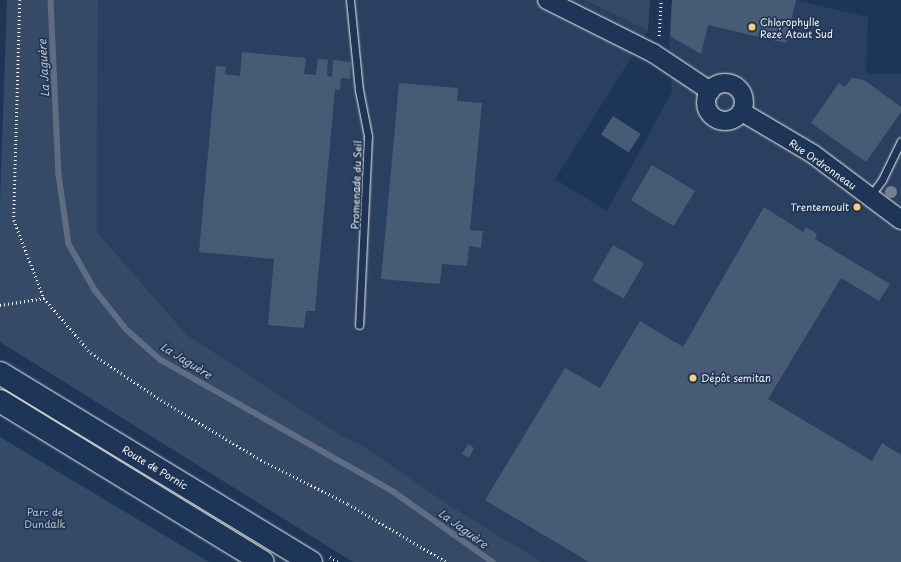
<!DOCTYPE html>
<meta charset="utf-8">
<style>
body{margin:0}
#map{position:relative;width:901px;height:562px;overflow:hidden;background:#1d3557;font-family:"Playpen Sans",sans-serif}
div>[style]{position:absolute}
.built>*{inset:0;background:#2a4060}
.green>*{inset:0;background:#354a67}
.stream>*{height:5.5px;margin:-2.75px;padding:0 2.75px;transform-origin:2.75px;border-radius:2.75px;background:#5e6d82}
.building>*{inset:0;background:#485b74;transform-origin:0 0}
.path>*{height:2.5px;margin-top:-1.25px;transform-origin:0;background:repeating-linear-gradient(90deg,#f4f1e8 0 1px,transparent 0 4px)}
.roads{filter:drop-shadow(0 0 1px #f4f1e8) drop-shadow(0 0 1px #f4f1e8)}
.service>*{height:7px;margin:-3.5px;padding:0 3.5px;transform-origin:3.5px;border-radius:3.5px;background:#1d3557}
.tertiary>*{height:18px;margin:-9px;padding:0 9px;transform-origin:9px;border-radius:9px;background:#1d3557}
.tertiary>.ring{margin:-9px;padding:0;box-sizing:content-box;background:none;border:18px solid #1d3557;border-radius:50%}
.primary>*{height:22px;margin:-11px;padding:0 11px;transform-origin:11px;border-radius:11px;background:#1d3557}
.trees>*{width:12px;height:12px;margin:-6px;border-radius:50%;background:#748191}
.dots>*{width:11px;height:11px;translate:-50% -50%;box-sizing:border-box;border:2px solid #1d3557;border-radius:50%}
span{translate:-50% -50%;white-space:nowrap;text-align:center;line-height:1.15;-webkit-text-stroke:3.5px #1d3557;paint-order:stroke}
.poi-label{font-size:10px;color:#f4f1e8}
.left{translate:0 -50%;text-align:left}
.right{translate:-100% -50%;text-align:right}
.street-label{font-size:10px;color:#f4f1e8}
.park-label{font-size:10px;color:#bbbfc1}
.water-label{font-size:11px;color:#c0c3c4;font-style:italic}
</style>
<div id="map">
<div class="built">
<div style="clip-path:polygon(98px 0,585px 0,648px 31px,555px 179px,607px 211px,672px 92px,669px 43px,672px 0,795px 0,868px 17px,866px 74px,901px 74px,901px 562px,542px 562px,449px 505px,187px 335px,97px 232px)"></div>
</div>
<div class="green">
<div style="clip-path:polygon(7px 0,98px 0,97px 232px,187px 335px,344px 437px,361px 445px,449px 505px,542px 562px,353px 562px,0 342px,0 202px)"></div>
<div style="clip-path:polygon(585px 0,650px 0,648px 31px)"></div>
<div style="clip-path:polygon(0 437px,209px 562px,0 562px)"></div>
</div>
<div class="stream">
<div style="left:51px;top:0;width:175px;rotate:87.4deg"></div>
<div style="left:59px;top:175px;width:70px;rotate:81.8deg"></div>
<div style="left:69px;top:244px;width:53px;rotate:60.5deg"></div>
<div style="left:95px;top:290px;width:51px;rotate:51.3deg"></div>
<div style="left:127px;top:330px;width:45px;rotate:41.4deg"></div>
<div style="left:161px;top:360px;width:268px;rotate:29.5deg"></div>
<div style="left:394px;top:492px;width:121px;rotate:35.3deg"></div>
</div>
<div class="building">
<div style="clip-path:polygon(672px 0,796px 0,786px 43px,708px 25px,701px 54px,670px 36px)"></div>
<div style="clip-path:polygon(242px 52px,306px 58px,304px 74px,316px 75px,318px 59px,328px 60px,327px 76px,332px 77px,333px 60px,351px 62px,350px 79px,341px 78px,340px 90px,335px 89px,315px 311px,306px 311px,304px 328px,268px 325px,274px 259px,199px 252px,216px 66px,226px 67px,225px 74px,240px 76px)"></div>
<div style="clip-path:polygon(852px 78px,864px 80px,901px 107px,901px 112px,866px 162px,811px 123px,839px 83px,845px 87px)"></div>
<div style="clip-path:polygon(399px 83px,458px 88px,457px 101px,482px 103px,470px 230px,483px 231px,481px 248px,469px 246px,467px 266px,442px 264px,440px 284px,381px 279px)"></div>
<div style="left:613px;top:116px;width:33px;height:22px;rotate:33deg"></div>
<div style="left:652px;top:165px;width:50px;height:41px;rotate:31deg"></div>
<div style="clip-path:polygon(764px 207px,803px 232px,806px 227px,817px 234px,815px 239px,890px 284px,879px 301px,841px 278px,768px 399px,872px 461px,882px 443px,901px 455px,901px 562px,589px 562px,485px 500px,565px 368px,600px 388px,640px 321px,683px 347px)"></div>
<div style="left:613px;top:245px;width:36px;height:41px;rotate:30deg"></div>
<div style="clip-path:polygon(468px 444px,474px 448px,469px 458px,462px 454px)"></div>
</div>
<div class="path">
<div style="left:20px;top:0;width:220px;rotate:91.6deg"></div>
<div style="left:14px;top:220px;width:84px;rotate:69deg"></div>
<div style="left:44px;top:298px;width:72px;rotate:49.5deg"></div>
<div style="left:91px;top:353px;width:84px;rotate:33.9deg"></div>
<div style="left:161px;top:400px;width:117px;rotate:31deg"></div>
<div style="left:261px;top:460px;width:97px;rotate:26.8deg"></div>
<div style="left:348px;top:504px;width:115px;rotate:30.4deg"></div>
<div style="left:659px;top:36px;width:36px;rotate:-87deg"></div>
<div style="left:0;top:305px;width:45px;rotate:-9deg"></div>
<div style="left:330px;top:557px;width:9px;rotate:32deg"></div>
</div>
<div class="roads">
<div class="service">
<div style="left:350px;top:0;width:90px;rotate:84.3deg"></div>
<div style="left:359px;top:90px;width:47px;rotate:78.9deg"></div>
<div style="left:368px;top:136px;width:189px;rotate:92.7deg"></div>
<div style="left:870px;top:196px;width:20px;rotate:-53deg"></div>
<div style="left:882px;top:180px;width:43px;rotate:-64deg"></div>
</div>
<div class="tertiary">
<div style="left:547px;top:0;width:119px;rotate:26.6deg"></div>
<div style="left:653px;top:53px;width:69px;rotate:33.7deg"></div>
<div class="ring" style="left:706px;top:83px;width:20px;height:20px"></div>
<div style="left:742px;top:112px;width:82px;rotate:30.6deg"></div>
<div style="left:813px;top:154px;width:110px;rotate:36.9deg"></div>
</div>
<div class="primary">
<div style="left:0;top:373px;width:364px;rotate:31.3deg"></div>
<div style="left:0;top:401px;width:308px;rotate:31.5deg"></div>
</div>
</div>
<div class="trees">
<div style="left:891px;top:192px"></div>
</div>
<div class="dots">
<div style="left:752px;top:27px;background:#ffd166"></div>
<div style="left:857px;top:207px;background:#ffd166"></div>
<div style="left:693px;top:378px;background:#ffd166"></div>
</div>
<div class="poi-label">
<span class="left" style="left:760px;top:27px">Chlorophylle<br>Rezé Atout Sud</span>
<span class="right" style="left:849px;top:207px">Trentemoult</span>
<span class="left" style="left:701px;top:378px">Dépôt semitan</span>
</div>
<div class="street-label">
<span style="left:823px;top:164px;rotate:35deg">Rue Ordronneau</span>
<span style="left:356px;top:185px;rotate:-88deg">Promenade du Seil</span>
<span style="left:155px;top:467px;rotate:31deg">Route de Pornic</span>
</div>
<div class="park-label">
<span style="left:45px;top:517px">Parc de<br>Dundalk</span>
</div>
<div class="water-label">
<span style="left:44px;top:68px;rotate:-93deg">La Jaguère</span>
<span style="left:186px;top:361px;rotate:32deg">La Jaguère</span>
<span style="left:463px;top:529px;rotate:36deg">La Jaguère</span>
</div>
</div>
